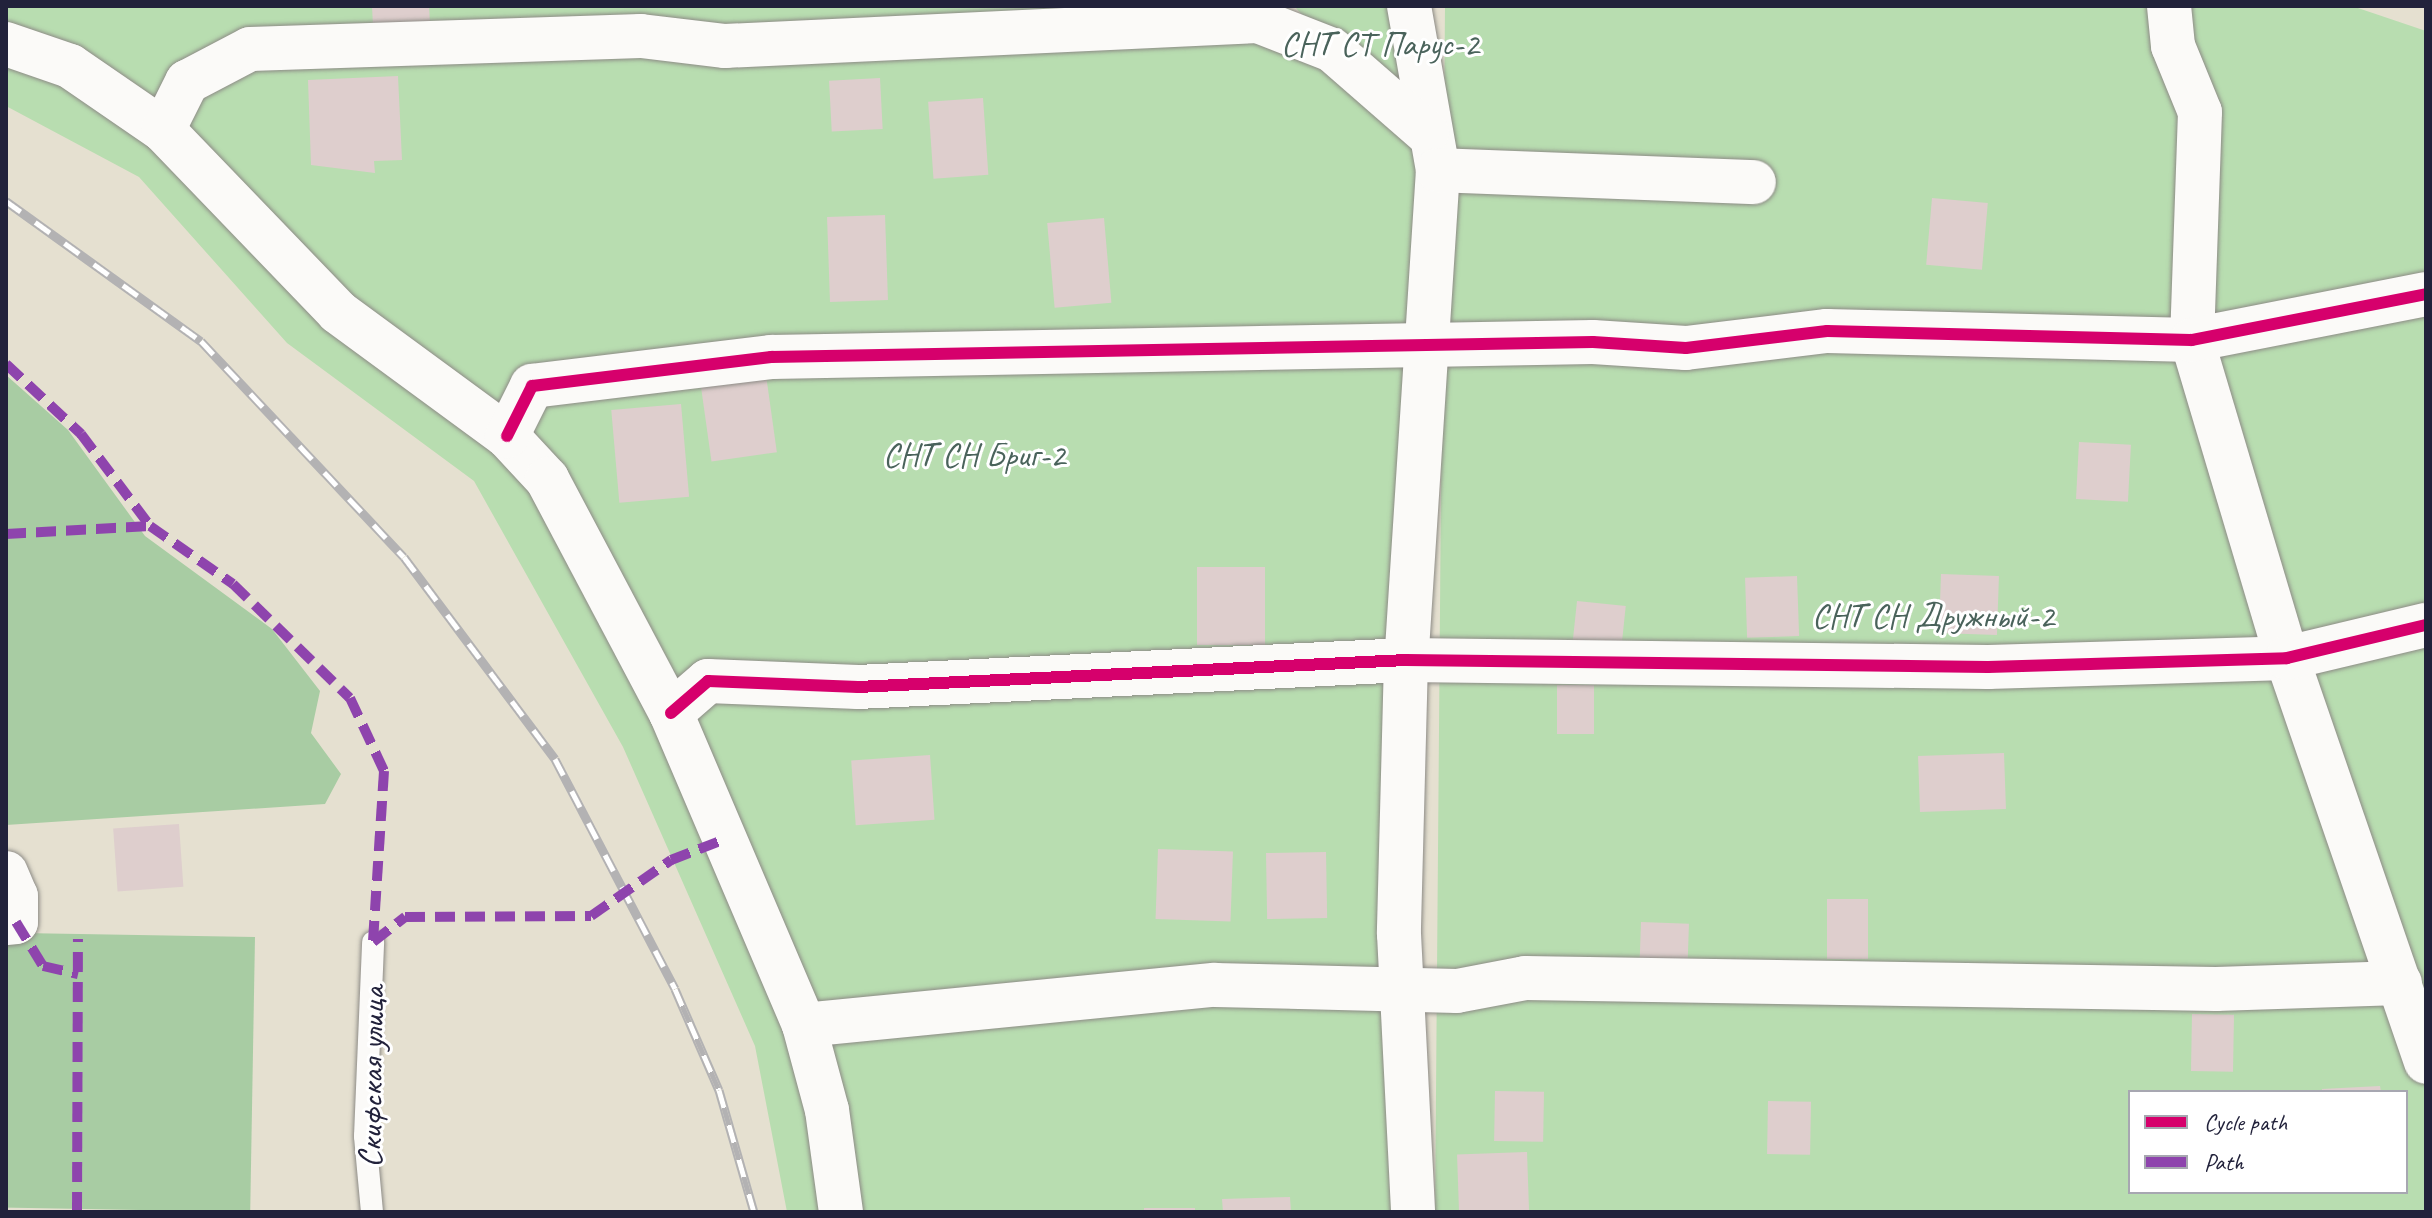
<!DOCTYPE html>
<meta charset="utf-8">
<style>
body{margin:0}
#map{position:relative;width:2432px;height:1218px;overflow:hidden;background:#e5e0d0;font-family:Caveat,sans-serif}
div>[style]{position:absolute}
.green>*{inset:0;background:#b8ddb0}
.forest>*{inset:0;background:#a8cca3;transform-origin:0 0}
.building>*{inset:0;background:#dececd;transform-origin:0 0}
.roads{filter:drop-shadow(0 0 2px #8d8b86) drop-shadow(0 0 2px #8d8b86)}
.service>*{height:22px;margin:-11px;padding:0 11px;transform-origin:11px;border-radius:11px;background:#fbfaf8}
.minor>*{height:44px;margin:-22px;padding:0 22px;transform-origin:22px;border-radius:22px;background:#fbfaf8}
.rail>*{height:9px;margin-top:-4.5px;transform-origin:0;background:repeating-linear-gradient(90deg,#fff 0 18px,#b3b2b3 0 36px);box-sizing:border-box;border-block:2px solid #b3b2b3}
.quiet>*{height:10px;margin-top:-5px;transform-origin:0;background:repeating-linear-gradient(90deg,#8e44ad 0 20px,transparent 0 30px)}
.cycleway>*{height:12px;margin:-6px;padding:0 6px;transform-origin:6px;border-radius:6px;background:#d6006c}
span{translate:-50% -50%;white-space:nowrap;text-align:center;line-height:1.15;-webkit-text-stroke:6px #fff;paint-order:stroke}
.park-label{font-size:34px;color:#4a635b}
.street-label{font-size:34px;color:#22223b}
.frame{position:absolute;inset:0;border:8px solid #22223b;pointer-events:none}
.legend{position:absolute;left:2128px;top:1090px;width:280px;height:104px;box-sizing:border-box;background:#fff;border:2px solid #a7a7b1;margin:0;padding:10px 14px;list-style:none;font-size:24px;color:#22223b}
.legend li{display:flex;align-items:center;gap:16px;height:40px}
.legend b{width:40px;border:2px solid #a7a7b1}
</style>
<div id="map">
<div class="green">
<div style="clip-path:polygon(6px 6px,1282px 6px,1424px 161px,1418px 1212px,787px 1212px,755px 1046px,623px 747px,474px 481px,287px 343px,139px 177px,6px 106px)"></div>
<div style="clip-path:polygon(1294px 6px,1419px 6px,1415px 136px)"></div>
<div style="clip-path:polygon(evenodd,1445px 6px,2352px 6px,2426px 31px,2426px 1212px,1435px 1212px,1445px 6px,2130px 1092px,2406px 1092px,2406px 1192px,2130px 1192px,2130px 1092px)"></div>
</div>
<div class="forest">
<div style="clip-path:polygon(6px 375px,68px 430px,145px 536px,272px 629px,320px 691px,311px 733px,341px 774px,325px 804px,6px 825px)"></div>
<div style="left:255px;top:937px;width:275px;height:249px;rotate:91deg"></div>
</div>
<div class="building">
<div style="clip-path:polygon(372px 6px,429px 6px,430px 23px,373px 26px)"></div>
<div style="clip-path:polygon(398px 76px,402px 160px,374px 161px,375px 173px,311px 165px,308px 80px)"></div>
<div style="left:880px;top:78px;width:51px;height:51px;rotate:87deg"></div>
<div style="left:983px;top:98px;width:77px;height:55px;rotate:86deg"></div>
<div style="left:1932px;top:198px;width:56px;height:67px;rotate:5deg"></div>
<div style="left:885px;top:215px;width:85px;height:58px;rotate:88deg"></div>
<div style="left:1104px;top:218px;width:85px;height:57px;rotate:85deg"></div>
<div style="left:766px;top:375px;width:78px;height:66px;rotate:82deg"></div>
<div style="left:681px;top:404px;width:93px;height:70px;rotate:85deg"></div>
<div style="left:2079px;top:442px;width:52px;height:57px;rotate:3deg"></div>
<div style="left:1197px;top:567px;width:68px;height:78px"></div>
<div style="left:1941px;top:574px;width:58px;height:59px;rotate:2deg"></div>
<div style="left:1797px;top:576px;width:60px;height:52px;rotate:88deg"></div>
<div style="left:1577px;top:601px;width:49px;height:42px;rotate:6deg"></div>
<div style="left:1557px;top:685px;width:37px;height:49px"></div>
<div style="left:2004px;top:753px;width:56px;height:86px;rotate:88deg"></div>
<div style="left:930px;top:755px;width:65px;height:79px;rotate:86deg"></div>
<div style="left:179px;top:824px;width:63px;height:66px;rotate:86deg"></div>
<div style="left:1158px;top:849px;width:75px;height:70px;rotate:2deg"></div>
<div style="left:1326px;top:852px;width:66px;height:60px;rotate:89deg"></div>
<div style="left:1827px;top:899px;width:41px;height:60px"></div>
<div style="left:1641px;top:922px;width:48px;height:36px;rotate:2deg"></div>
<div style="left:2192px;top:1014px;width:42px;height:57px;rotate:1deg"></div>
<div style="clip-path:polygon(2380px 1086px,2381px 1092px,2322px 1092px,2322px 1089px)"></div>
<div style="left:1495px;top:1091px;width:49px;height:50px;rotate:1deg"></div>
<div style="left:1768px;top:1101px;width:43px;height:53px;rotate:1deg"></div>
<div style="left:1527px;top:1152px;width:60px;height:70px;rotate:88deg"></div>
<div style="clip-path:polygon(1290px 1197px,1291px 1212px,1223px 1212px,1222px 1199px)"></div>
<div style="left:1144px;top:1208px;width:51px;height:4px"></div>
</div>
<div class="roads">
<div class="service">
<div style="left:372px;top:1212px;width:76px;rotate:-95.3deg"></div>
<div style="left:365px;top:1136px;width:194px;rotate:-87.6deg"></div>
</div>
<div class="minor">
<div style="left:1409px;top:6px;width:167px;rotate:80deg"></div>
<div style="left:1438px;top:170px;width:491px;rotate:93.7deg"></div>
<div style="left:1406px;top:660px;width:274px;rotate:91.5deg"></div>
<div style="left:1399px;top:934px;width:278px;rotate:87.1deg"></div>
<div style="left:2169px;top:6px;width:40px;rotate:84.3deg"></div>
<div style="left:2173px;top:46px;width:71px;rotate:67.8deg"></div>
<div style="left:2200px;top:112px;width:228px;rotate:92deg"></div>
<div style="left:2192px;top:340px;width:332px;rotate:73.4deg"></div>
<div style="left:2287px;top:658px;width:427px;rotate:71deg"></div>
<div style="left:6px;top:44px;width:68px;rotate:19deg"></div>
<div style="left:70px;top:66px;width:113px;rotate:34.5deg"></div>
<div style="left:163px;top:130px;width:252px;rotate:46.1deg"></div>
<div style="left:338px;top:312px;width:210px;rotate:36.3deg"></div>
<div style="left:507px;top:436px;width:59px;rotate:47.1deg"></div>
<div style="left:547px;top:479px;width:265px;rotate:62.1deg"></div>
<div style="left:671px;top:713px;width:339px;rotate:66.9deg"></div>
<div style="left:804px;top:1025px;width:88px;rotate:74.9deg"></div>
<div style="left:827px;top:1110px;width:103px;rotate:82.2deg"></div>
<div style="left:163px;top:130px;width:54px;rotate:-63.4deg"></div>
<div style="left:187px;top:82px;width:71px;rotate:-27.6deg"></div>
<div style="left:250px;top:49px;width:391px;rotate:-1.9deg"></div>
<div style="left:641px;top:36px;width:85px;rotate:6.8deg"></div>
<div style="left:725px;top:46px;width:534px;rotate:-2.69deg"></div>
<div style="left:1258px;top:21px;width:79px;rotate:21.4deg"></div>
<div style="left:1332px;top:50px;width:126px;rotate:41.1deg"></div>
<div style="left:1438px;top:170px;width:316px;rotate:2.2deg"></div>
<div style="left:507px;top:436px;width:56px;rotate:-63.4deg"></div>
<div style="left:532px;top:386px;width:241px;rotate:-6.9deg"></div>
<div style="left:771px;top:357px;width:822px;rotate:-1.05deg"></div>
<div style="left:1593px;top:342px;width:93px;rotate:3.7deg"></div>
<div style="left:1686px;top:348px;width:142px;rotate:-6.9deg"></div>
<div style="left:1827px;top:331px;width:365px;rotate:1.4deg"></div>
<div style="left:2192px;top:340px;width:238px;rotate:-11.1deg"></div>
<div style="left:671px;top:713px;width:49px;rotate:-40.9deg"></div>
<div style="left:708px;top:681px;width:150px;rotate:2.3deg"></div>
<div style="left:858px;top:687px;width:549px;rotate:-2.82deg"></div>
<div style="left:1406px;top:660px;width:582px;rotate:0.69deg"></div>
<div style="left:1988px;top:667px;width:299px;rotate:-1.7deg"></div>
<div style="left:2287px;top:658px;width:143px;rotate:-13.4deg"></div>
<div style="left:6px;top:873px;width:25px;rotate:67deg"></div>
<div style="left:16px;top:896px;width:26px;rotate:90deg"></div>
<div style="left:16px;top:922px;width:10px;rotate:174deg"></div>
<div style="left:804px;top:1025px;width:413px;rotate:-5.6deg"></div>
<div style="left:1215px;top:985px;width:242px;rotate:1.4deg"></div>
<div style="left:1457px;top:991px;width:69px;rotate:-10.8deg"></div>
<div style="left:1525px;top:978px;width:691px;rotate:0.91deg"></div>
<div style="left:2216px;top:989px;width:184px;rotate:-1.9deg"></div>
</div>
</div>
<div class="rail">
<div style="left:6px;top:201px;width:240px;rotate:35.7deg"></div>
<div style="left:201px;top:341px;width:296px;rotate:46.8deg"></div>
<div style="left:404px;top:557px;width:252px;rotate:53.2deg"></div>
<div style="left:555px;top:759px;width:259px;rotate:62.4deg"></div>
<div style="left:675px;top:989px;width:110px;rotate:66.5deg"></div>
<div style="left:719px;top:1090px;width:127px;rotate:74deg"></div>
</div>
<div class="quiet">
<div style="left:6px;top:364px;width:103px;rotate:43deg"></div>
<div style="left:81px;top:434px;width:115px;rotate:53.1deg"></div>
<div style="left:150px;top:526px;width:101px;rotate:34.9deg"></div>
<div style="left:233px;top:584px;width:163px;rotate:44.3deg"></div>
<div style="left:350px;top:698px;width:81px;rotate:65deg"></div>
<div style="left:384px;top:771px;width:171px;rotate:93.7deg"></div>
<div style="left:6px;top:534px;width:144px;rotate:-3.2deg"></div>
<div style="left:16px;top:922px;width:52px;rotate:58.5deg"></div>
<div style="left:43px;top:966px;width:36px;rotate:13deg"></div>
<div style="left:373px;top:942px;width:41px;rotate:-38deg"></div>
<div style="left:405px;top:917px;width:186px;rotate:-0.3deg"></div>
<div style="left:591px;top:916px;width:98px;rotate:-35deg"></div>
<div style="left:671px;top:860px;width:53px;rotate:-21.2deg"></div>
<div style="left:77px;top:1212px;width:273px;rotate:-89.8deg"></div>
</div>
<div class="cycleway">
<div style="left:507px;top:436px;width:56px;rotate:-63.4deg"></div>
<div style="left:532px;top:386px;width:241px;rotate:-6.9deg"></div>
<div style="left:771px;top:357px;width:822px;rotate:-1.05deg"></div>
<div style="left:1593px;top:342px;width:93px;rotate:3.7deg"></div>
<div style="left:1686px;top:348px;width:142px;rotate:-6.9deg"></div>
<div style="left:1827px;top:331px;width:365px;rotate:1.4deg"></div>
<div style="left:2192px;top:340px;width:238px;rotate:-11.1deg"></div>
<div style="left:671px;top:713px;width:49px;rotate:-40.9deg"></div>
<div style="left:708px;top:681px;width:150px;rotate:2.3deg"></div>
<div style="left:858px;top:687px;width:549px;rotate:-2.82deg"></div>
<div style="left:1406px;top:660px;width:582px;rotate:0.69deg"></div>
<div style="left:1988px;top:667px;width:299px;rotate:-1.7deg"></div>
<div style="left:2287px;top:658px;width:143px;rotate:-13.4deg"></div>
</div>
<div class="park-label">
<span style="left:1380px;top:44px">СНТ СТ Парус-2</span>
<span style="left:974px;top:455px">СНТ СН Бриг-2</span>
<span style="left:1933px;top:616px">СНТ СН Дружный-2</span>
</div>
<div class="street-label">
<span style="left:371px;top:1077px;rotate:-89deg">Скифская улица</span>
</div>
<div class="frame"></div>
<ul class="legend">
<li><b style="height:10px;background:#d6006c"></b>Cycle path</li>
<li><b style="height:10px;background:#8e44ad"></b>Path</li>
</ul>
</div>
